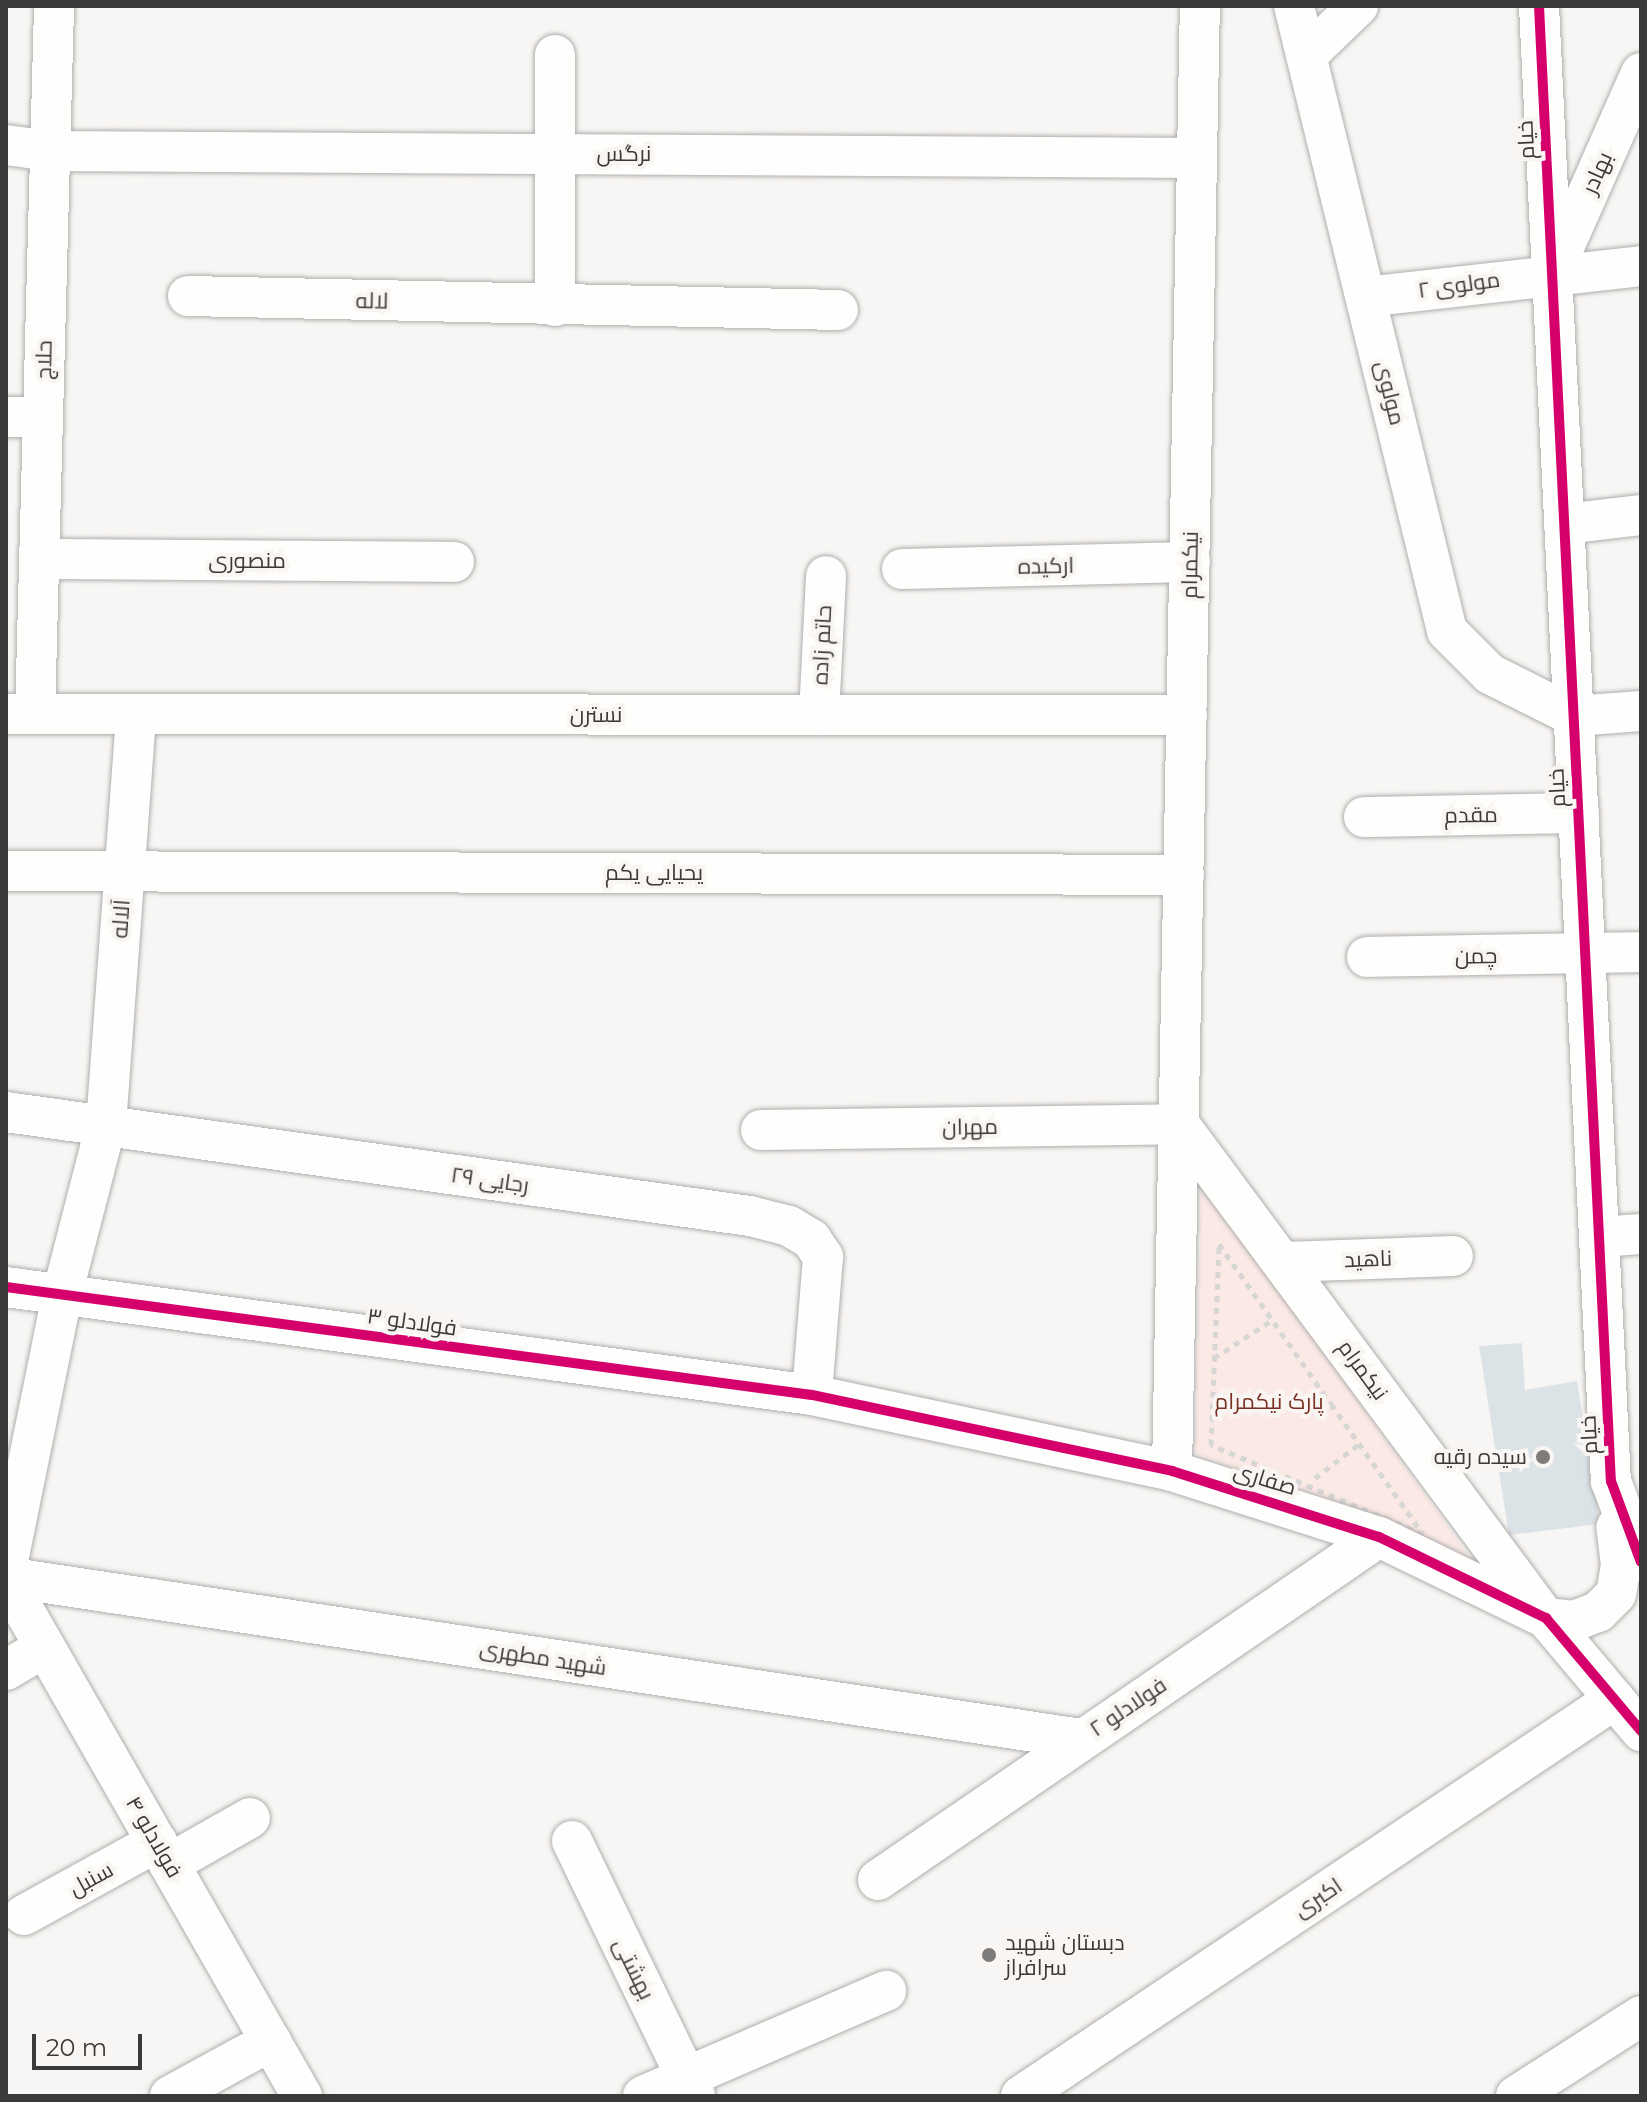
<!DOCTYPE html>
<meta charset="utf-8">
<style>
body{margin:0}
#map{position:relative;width:1647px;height:2102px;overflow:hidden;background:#f8f6f4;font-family:Montserrat,Cairo,sans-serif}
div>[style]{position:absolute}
.green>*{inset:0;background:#fbe9e5}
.building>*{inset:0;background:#dce3e7}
.path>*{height:5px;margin-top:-2.5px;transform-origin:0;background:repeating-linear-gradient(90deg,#d6d6d5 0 6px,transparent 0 12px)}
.roads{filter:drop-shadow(0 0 2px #afaead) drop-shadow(0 0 2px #afaead)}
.street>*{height:40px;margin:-20px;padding:0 20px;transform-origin:20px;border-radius:20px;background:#fefefd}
.cycleway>*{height:10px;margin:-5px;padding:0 5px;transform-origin:5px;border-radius:5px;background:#d6006c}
.dots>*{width:22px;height:22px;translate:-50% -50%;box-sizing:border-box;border:4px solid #f9f5f3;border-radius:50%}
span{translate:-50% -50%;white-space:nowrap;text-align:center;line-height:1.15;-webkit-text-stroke:8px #f9f5f3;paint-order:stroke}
.street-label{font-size:22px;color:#3b3a39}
.park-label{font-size:22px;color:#7a3123}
.poi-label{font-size:22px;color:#3b3a39}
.right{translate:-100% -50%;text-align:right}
.left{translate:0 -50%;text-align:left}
.frame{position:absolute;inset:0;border:8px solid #3b3a39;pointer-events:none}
.scale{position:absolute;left:32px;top:2034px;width:110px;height:36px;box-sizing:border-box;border:4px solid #3b3a39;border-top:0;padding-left:10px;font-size:24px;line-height:28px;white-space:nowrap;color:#3b3a39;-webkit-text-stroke:6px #f9f5f3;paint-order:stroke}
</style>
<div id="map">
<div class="green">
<div style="clip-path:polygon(1201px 1182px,1474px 1563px,1195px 1453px)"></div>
</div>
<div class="building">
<div style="clip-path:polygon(1522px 1343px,1525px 1390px,1577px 1381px,1600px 1524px,1509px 1535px,1479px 1346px)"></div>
</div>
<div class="path">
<div style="left:1219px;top:1244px;width:195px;rotate:55deg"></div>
<div style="left:1331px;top:1404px;width:159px;rotate:54.7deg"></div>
<div style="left:1423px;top:1534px;width:230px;rotate:-157.2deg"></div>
<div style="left:1211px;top:1445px;width:201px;rotate:-87.7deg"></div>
<div style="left:1214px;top:1358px;width:69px;rotate:-33.2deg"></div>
<div style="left:1315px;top:1478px;width:56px;rotate:-37.7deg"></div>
</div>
<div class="roads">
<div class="street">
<div style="left:1294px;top:6px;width:643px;rotate:76.24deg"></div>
<div style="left:1447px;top:631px;width:61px;rotate:45deg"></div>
<div style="left:1490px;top:674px;width:94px;rotate:26.6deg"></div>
<div style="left:1574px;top:716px;width:67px;rotate:-4.3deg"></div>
<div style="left:1539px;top:6px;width:1477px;rotate:87.21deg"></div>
<div style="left:1611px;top:1481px;width:86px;rotate:69.7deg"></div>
<div style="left:1309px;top:53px;width:68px;rotate:-43.8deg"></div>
<div style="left:555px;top:55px;width:251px;rotate:90deg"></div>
<div style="left:6px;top:145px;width:44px;rotate:7.8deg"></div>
<div style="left:50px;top:151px;width:1147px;rotate:0.35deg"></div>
<div style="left:1556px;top:265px;width:210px;rotate:-66.1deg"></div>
<div style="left:188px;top:296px;width:650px;rotate:1.23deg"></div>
<div style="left:1366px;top:297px;width:277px;rotate:-6.4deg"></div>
<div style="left:6px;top:417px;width:37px"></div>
<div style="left:1564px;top:524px;width:78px;rotate:-6.7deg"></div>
<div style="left:39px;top:559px;width:415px;rotate:0.4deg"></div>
<div style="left:902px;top:569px;width:288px;rotate:-1.4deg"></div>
<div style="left:6px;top:714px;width:1181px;rotate:0.05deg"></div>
<div style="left:35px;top:714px;width:708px;rotate:-88.46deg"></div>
<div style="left:819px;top:715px;width:139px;rotate:-87.1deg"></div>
<div style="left:1364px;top:817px;width:215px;rotate:-1.1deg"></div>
<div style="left:6px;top:871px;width:1178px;rotate:0.19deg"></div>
<div style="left:1367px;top:957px;width:274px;rotate:-1deg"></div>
<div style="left:6px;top:1112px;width:751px;rotate:7.96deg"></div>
<div style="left:750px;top:1216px;width:40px;rotate:14.4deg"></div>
<div style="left:789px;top:1226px;width:26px;rotate:31deg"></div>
<div style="left:811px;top:1239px;width:22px;rotate:56deg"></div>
<div style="left:823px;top:1257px;width:138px;rotate:94.6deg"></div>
<div style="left:761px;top:1130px;width:418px;rotate:-0.8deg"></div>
<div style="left:1179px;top:1124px;width:608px;rotate:53.43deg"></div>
<div style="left:1599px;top:1237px;width:42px;rotate:-4.1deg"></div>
<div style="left:1284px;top:1262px;width:169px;rotate:-2deg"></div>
<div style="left:6px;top:1287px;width:813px;rotate:7.63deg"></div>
<div style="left:812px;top:1395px;width:368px;rotate:11.9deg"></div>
<div style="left:1172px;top:1471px;width:217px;rotate:17.7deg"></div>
<div style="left:1379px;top:1537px;width:186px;rotate:25.9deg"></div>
<div style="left:1546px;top:1618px;width:148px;rotate:49.9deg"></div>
<div style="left:1172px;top:1471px;width:1465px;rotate:-88.91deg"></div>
<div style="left:6px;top:1571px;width:282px;rotate:-78.5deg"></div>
<div style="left:62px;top:1295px;width:176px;rotate:-75.5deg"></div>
<div style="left:106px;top:1125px;width:412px;rotate:-85.8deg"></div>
<div style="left:6px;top:1577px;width:1087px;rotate:8.57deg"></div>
<div style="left:6px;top:1579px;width:596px;rotate:60.21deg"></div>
<div style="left:1546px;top:1618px;width:28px;rotate:6deg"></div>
<div style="left:1574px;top:1621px;width:26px;rotate:-21deg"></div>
<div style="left:1598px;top:1612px;width:25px;rotate:-45deg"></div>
<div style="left:1616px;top:1594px;width:29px;rotate:-80deg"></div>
<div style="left:1621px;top:1565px;width:38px;rotate:-97deg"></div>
<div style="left:6px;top:1670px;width:45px;rotate:-30.5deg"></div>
<div style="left:572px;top:1841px;width:283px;rotate:64.2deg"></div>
<div style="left:169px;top:1864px;width:93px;rotate:-29.6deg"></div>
<div style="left:878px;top:1880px;width:607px;rotate:-34.4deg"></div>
<div style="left:24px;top:1915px;width:152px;rotate:-28.8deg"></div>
<div style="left:170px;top:2096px;width:115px;rotate:-28.6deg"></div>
<div style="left:643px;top:2096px;width:265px;rotate:-23.4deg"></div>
<div style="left:1021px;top:2096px;width:714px;rotate:-33.76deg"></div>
<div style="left:1516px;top:2096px;width:148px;rotate:-32.6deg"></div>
</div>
</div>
<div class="cycleway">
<div style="left:1539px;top:6px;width:1477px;rotate:87.21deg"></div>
<div style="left:1611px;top:1481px;width:86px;rotate:69.7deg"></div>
<div style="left:6px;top:1287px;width:813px;rotate:7.63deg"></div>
<div style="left:812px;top:1395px;width:368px;rotate:11.9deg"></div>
<div style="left:1172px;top:1471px;width:217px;rotate:17.7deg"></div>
<div style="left:1379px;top:1537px;width:186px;rotate:25.9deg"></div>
<div style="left:1546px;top:1618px;width:148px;rotate:49.9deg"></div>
</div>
<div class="dots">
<div style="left:1543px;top:1457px;background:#7d7c7a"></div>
<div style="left:989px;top:1955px;background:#7d7c7a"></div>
</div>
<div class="street-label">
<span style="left:1526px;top:140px;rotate:-93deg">خیام</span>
<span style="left:624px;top:154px">نرگس</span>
<span style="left:1597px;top:173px;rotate:-66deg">بهادر</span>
<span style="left:1459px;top:285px;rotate:-8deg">مولوی ۲</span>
<span style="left:372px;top:301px;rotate:1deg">لاله</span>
<span style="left:44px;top:360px;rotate:-89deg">حلاج</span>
<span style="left:1390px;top:393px;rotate:76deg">مولوی</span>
<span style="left:247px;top:561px">منصوری</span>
<span style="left:1190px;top:565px;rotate:-89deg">نیکمرام</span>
<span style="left:1046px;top:566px;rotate:-1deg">ارکیده</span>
<span style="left:822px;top:645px;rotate:-87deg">حاتم زاده</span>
<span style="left:596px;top:715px">نسترن</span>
<span style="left:1557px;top:788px;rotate:-93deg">خیام</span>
<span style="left:1471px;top:815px;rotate:-1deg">مقدم</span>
<span style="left:654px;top:873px">یحیایی یکم</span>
<span style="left:121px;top:919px;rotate:-86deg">آلاله</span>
<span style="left:1476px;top:956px;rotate:-1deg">چمن</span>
<span style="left:970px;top:1127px;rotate:-1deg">مهران</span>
<span style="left:490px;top:1180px;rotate:8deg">رجایی ۲۹</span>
<span style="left:1368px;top:1259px;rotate:-2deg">ناهید</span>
<span style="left:412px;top:1322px;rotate:8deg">فولادلو ۳</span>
<span style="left:1363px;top:1370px;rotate:54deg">نیکمرام</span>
<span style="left:1589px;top:1435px;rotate:-93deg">خیام</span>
<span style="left:1265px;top:1479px;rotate:17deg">صفاری</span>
<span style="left:543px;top:1658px;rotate:9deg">شهید مطهری</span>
<span style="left:1128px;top:1707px;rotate:-34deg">فولادلو ۲</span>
<span style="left:154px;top:1837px;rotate:60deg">فولادلو ۴</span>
<span style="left:91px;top:1879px;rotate:-29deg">سنبل</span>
<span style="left:1318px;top:1898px;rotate:-34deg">اکبری</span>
<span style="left:634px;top:1969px;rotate:64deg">بهشتی</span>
</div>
<div class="park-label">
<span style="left:1269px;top:1402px">پارک نیکمرام</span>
</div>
<div class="poi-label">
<span class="right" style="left:1527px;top:1457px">سیده رقیه</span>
<span class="left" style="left:1005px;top:1955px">دبستان شهید<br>سرافراز</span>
</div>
<div class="frame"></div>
<div class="scale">20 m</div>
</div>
